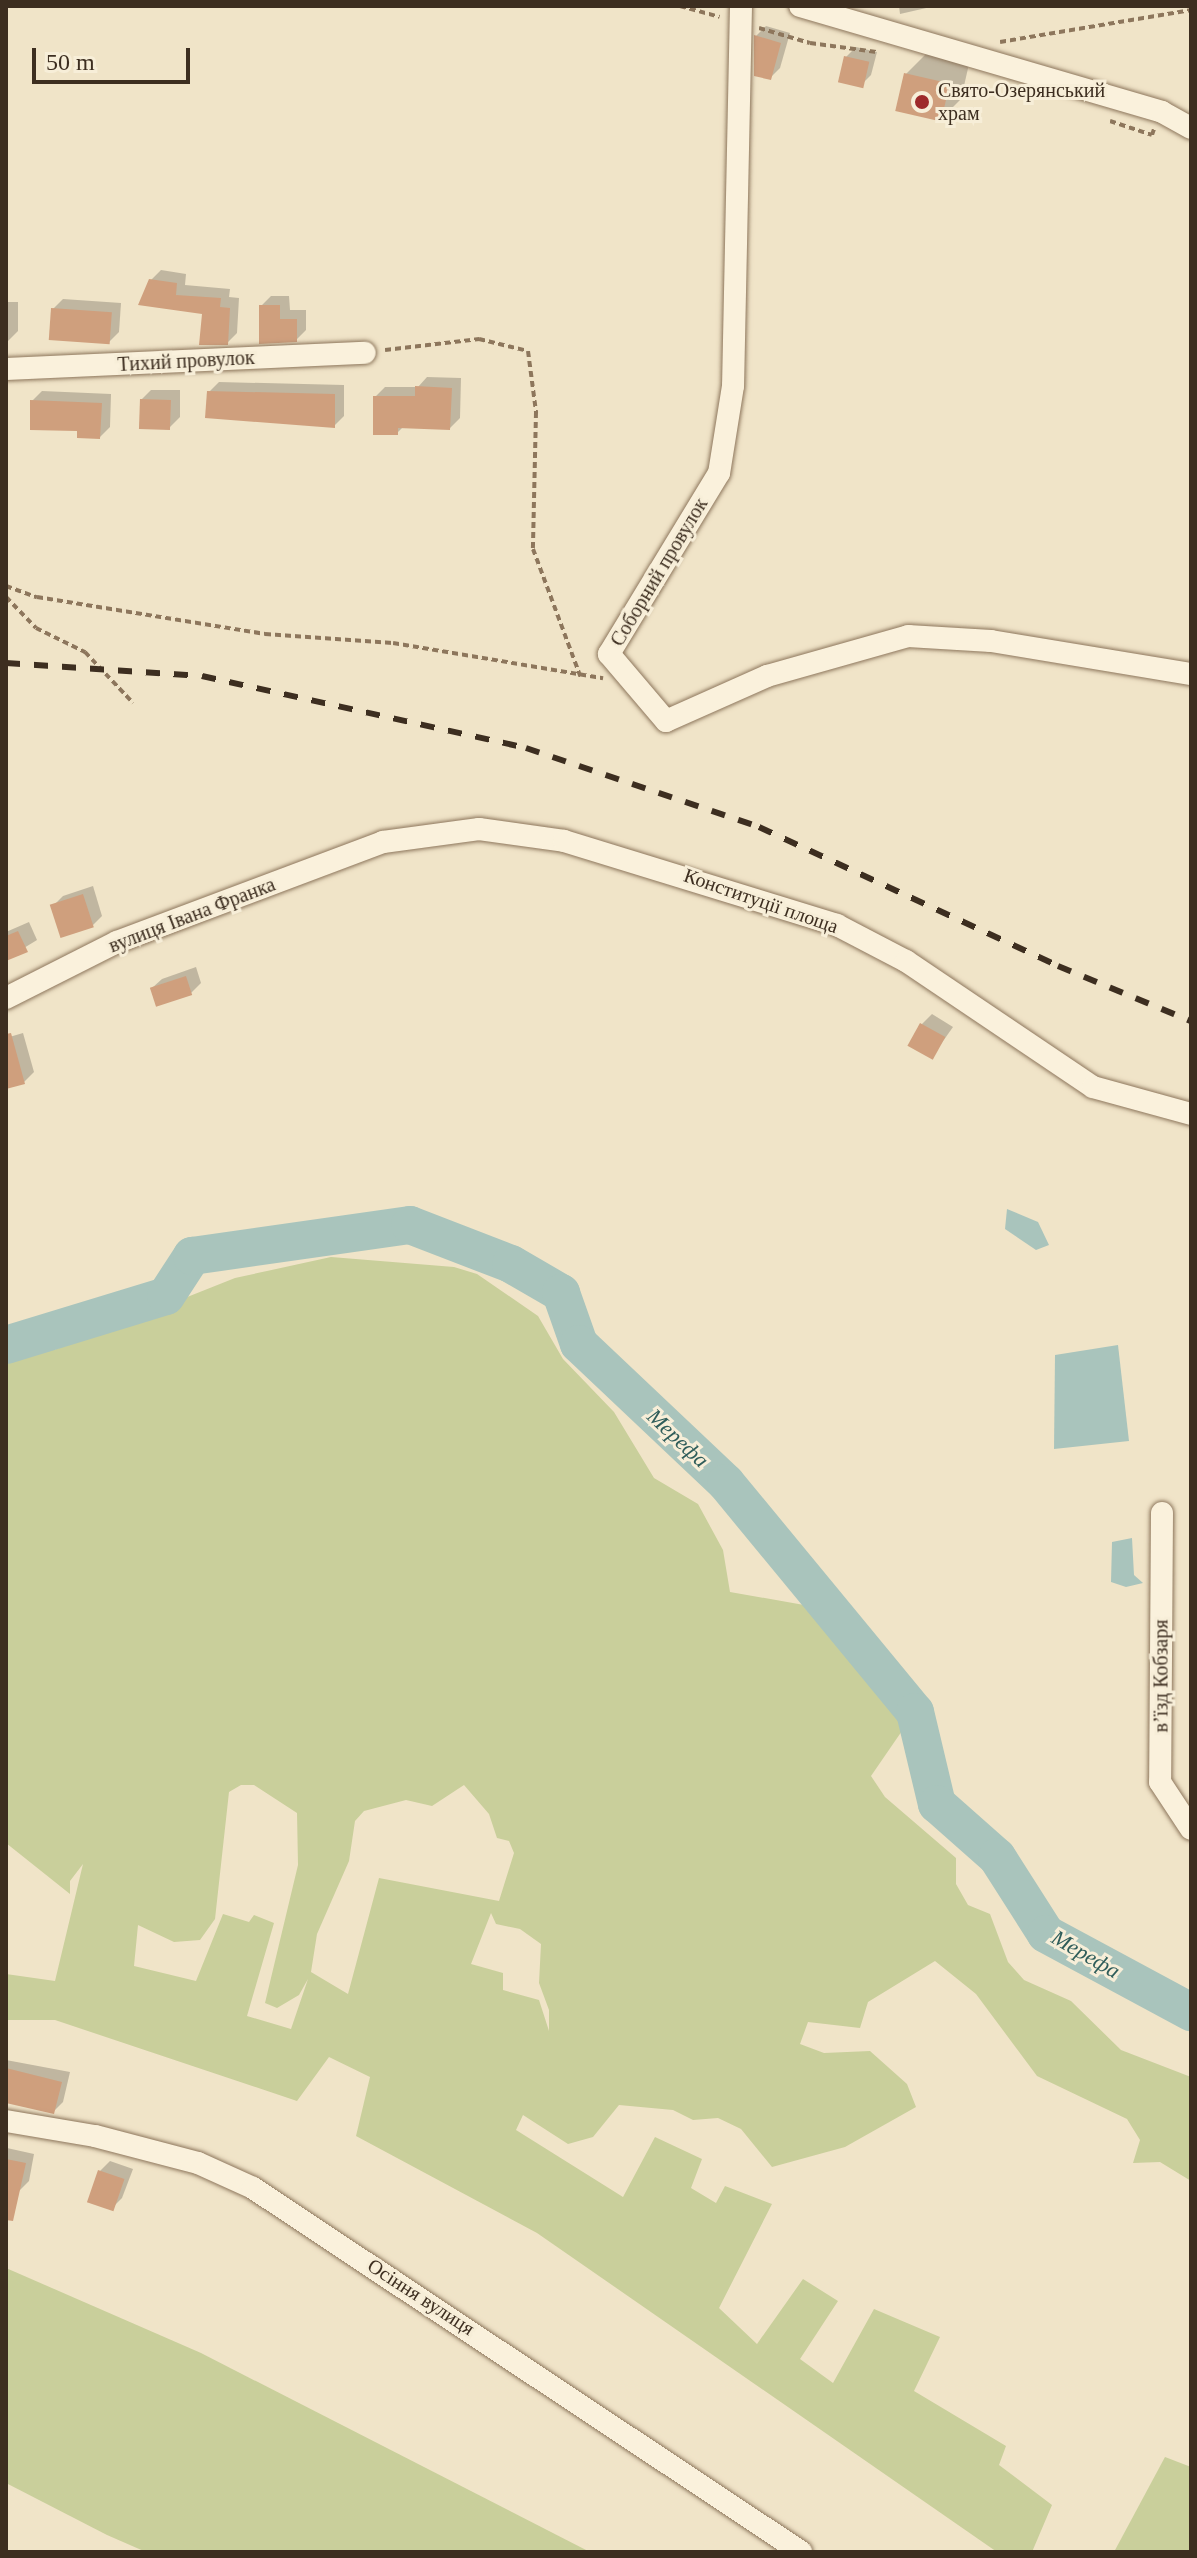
<!DOCTYPE html>
<meta charset="utf-8">
<style>
body{margin:0}
#map{position:relative;width:1197px;height:2558px;overflow:hidden;background:#f0e4c8;font-family:"Times New Roman",serif}
div>[style]{position:absolute}
.green>*{inset:0;background:#c9cf9b}
.water>*{inset:0;background:#a9c4bc}
.shadow>*{inset:0;background:#0003}
.river>*{height:38px;margin:-19px;padding:0 19px;transform-origin:19px;border-radius:19px;background:#a9c4bc}
.building>*{inset:0;background:#cf9f7d;transform-origin:0 0}
.path>*{height:4px;margin-top:-2px;transform-origin:0;background:repeating-linear-gradient(90deg,#8d765c 0 6px,transparent 0 10px)}
.roads{filter:drop-shadow(0 0 2px #8d765c) drop-shadow(0 0 2px #8d765c)}
.street>*{height:22px;margin:-11px;padding:0 11px;transform-origin:11px;border-radius:11px;background:#faf1dc}
.rail>*{height:6px;margin-top:-3px;transform-origin:0;background:repeating-linear-gradient(90deg,#3d2e20 0 14px,transparent 0 28px)}
.dots>*{width:22px;height:22px;translate:-50% -50%;box-sizing:border-box;border:4px solid #f7eed8;border-radius:50%}
span{translate:-50% -50%;white-space:nowrap;text-align:center;line-height:1.15;-webkit-text-stroke:6px #f7eed8;paint-order:stroke}
.poi-label{font-size:20px;color:#3d2e20}
.left{translate:0 -50%;text-align:left}
.street-label{font-size:20px;color:#3d2e20}
.water-label{font-size:22px;color:#2f5d5a;font-style:italic}
.frame{position:absolute;inset:0;border:8px solid #3d2e20;pointer-events:none}
.scale{position:absolute;left:32px;top:48px;width:158px;height:36px;box-sizing:border-box;border:4px solid #3d2e20;border-top:0;padding-left:10px;font-size:24px;line-height:28px;white-space:nowrap;color:#3d2e20;-webkit-text-stroke:6px #f7eed8;paint-order:stroke}
</style>
<div id="map">
<div class="green">
<div style="clip-path:polygon(evenodd,331px 1257px,454px 1267px,477px 1274px,538px 1316px,563px 1359px,614px 1412px,654px 1478px,698px 1504px,723px 1550px,730px 1592px,804px 1605px,859px 1655px,889px 1695px,915px 1712px,871px 1776px,885px 1797px,956px 1858px,956px 1884px,968px 1905px,990px 1914px,1008px 1962px,1024px 1980px,1071px 2001px,1121px 2050px,1191px 2077px,1191px 2181px,1160px 2162px,1133px 2163px,1140px 2140px,1127px 2119px,1037px 2076px,976px 1994px,935px 1961px,868px 2002px,860px 2028px,808px 2022px,800px 2044px,824px 2053px,870px 2051px,907px 2084px,916px 2107px,845px 2147px,772px 2167px,741px 2129px,718px 2118px,693px 2120px,673px 2110px,619px 2105px,593px 2137px,568px 2144px,523px 2115px,516px 2130px,623px 2197px,655px 2137px,702px 2159px,691px 2188px,716px 2203px,725px 2186px,772px 2204px,719px 2308px,757px 2344px,803px 2279px,838px 2301px,800px 2359px,833px 2383px,874px 2309px,940px 2337px,914px 2391px,1006px 2446px,999px 2465px,1052px 2505px,1032px 2552px,997px 2552px,537px 2233px,356px 2136px,370px 2077px,329px 2057px,297px 2101px,55px 2020px,6px 2020px,6px 1974px,55px 1981px,83px 1864px,70px 1881px,70px 1894px,6px 1843px,6px 1346px,54px 1350px,235px 1278px,331px 1257px,241px 1785px,254px 1785px,297px 1813px,298px 1865px,265px 2003px,277px 2008px,299px 1995px,308px 1979px,291px 2029px,247px 2016px,274px 1923px,254px 1915px,249px 1922px,223px 1914px,196px 1981px,134px 1966px,138px 1925px,174px 1942px,200px 1940px,215px 1919px,229px 1792px,241px 1785px,331px 1257px,464px 1785px,489px 1814px,497px 1838px,509px 1841px,514px 1853px,499px 1901px,379px 1878px,348px 1994px,311px 1972px,317px 1934px,349px 1861px,355px 1821px,364px 1811px,406px 1800px,432px 1806px,464px 1785px,331px 1257px,491px 1913px,496px 1924px,520px 1929px,541px 1944px,539px 1983px,549px 2010px,549px 2031px,539px 2000px,503px 1990px,503px 1973px,471px 1964px,491px 1913px)"></div>
<div style="clip-path:polygon(6px 2268px,201px 2353px,590px 2552px,146px 2552px,107px 2535px,6px 2483px)"></div>
<div style="clip-path:polygon(1165px 2457px,1191px 2467px,1191px 2552px,1114px 2552px)"></div>
</div>
<div class="water">
<div style="clip-path:polygon(1007px 1209px,1038px 1222px,1049px 1245px,1036px 1250px,1005px 1229px)"></div>
<div style="clip-path:polygon(1118px 1345px,1129px 1441px,1054px 1449px,1055px 1355px)"></div>
<div style="clip-path:polygon(1132px 1538px,1134px 1575px,1143px 1583px,1126px 1587px,1111px 1582px,1112px 1542px)"></div>
</div>
<div class="shadow">
<div style="clip-path:polygon(899px 6px,935px 6px,900px 14px)"></div>
<div style="clip-path:polygon(766px 26px,790px 33px,780px 68px,770px 78px,756px 36px)"></div>
<div style="clip-path:polygon(856px 47px,877px 52px,871px 75px,861px 85px,846px 57px)"></div>
<div style="clip-path:polygon(926px 54px,969px 64px,961px 99px,940px 120px,906px 74px)"></div>
<div style="clip-path:polygon(161px 270px,186px 274px,185px 285px,230px 289px,229px 297px,239px 298px,237px 333px,227px 343px,204px 312px,151px 280px)"></div>
<div style="clip-path:polygon(271px 296px,289px 296px,290px 310px,306px 310px,306px 330px,296px 340px,261px 306px)"></div>
<div style="clip-path:polygon(63px 299px,121px 303px,119px 332px,109px 342px,53px 309px)"></div>
<div style="clip-path:polygon(6px 302px,18px 302px,18px 331px,8px 341px)"></div>
<div style="clip-path:polygon(427px 377px,461px 378px,460px 418px,450px 428px,404px 426px,397px 433px,375px 397px,385px 387px,418px 387px)"></div>
<div style="clip-path:polygon(219px 382px,344px 385px,344px 416px,334px 426px,209px 392px)"></div>
<div style="clip-path:polygon(151px 390px,180px 390px,180px 417px,170px 427px,141px 400px)"></div>
<div style="clip-path:polygon(42px 391px,111px 394px,110px 427px,100px 437px,79px 429px,32px 401px)"></div>
<div style="clip-path:polygon(93px 886px,102px 916px,93px 925px,53px 906px,63px 896px)"></div>
<div style="clip-path:polygon(29px 922px,37px 940px,6px 959px,6px 932px)"></div>
<div style="clip-path:polygon(196px 967px,201px 983px,191px 993px,152px 988px,162px 979px)"></div>
<div style="clip-path:polygon(932px 1014px,953px 1027px,931px 1058px,922px 1024px)"></div>
<div style="clip-path:polygon(23px 1033px,34px 1072px,24px 1082px,6px 1087px,6px 1038px)"></div>
<div style="clip-path:polygon(6px 2060px,70px 2072px,63px 2102px,53px 2112px,6px 2102px)"></div>
<div style="clip-path:polygon(7px 2148px,34px 2154px,29px 2181px,19px 2191px,6px 2189px)"></div>
<div style="clip-path:polygon(110px 2161px,133px 2169px,122px 2198px,112px 2208px,100px 2171px)"></div>
</div>
<div class="river">
<div style="left:6px;top:1345px;width:167px;rotate:-17deg"></div>
<div style="left:166px;top:1296px;width:48px;rotate:-57deg"></div>
<div style="left:192px;top:1256px;width:220px;rotate:-8.1deg"></div>
<div style="left:410px;top:1225px;width:108px;rotate:21.1deg"></div>
<div style="left:511px;top:1264px;width:58px;rotate:30.1deg"></div>
<div style="left:561px;top:1293px;width:54px;rotate:70.6deg"></div>
<div style="left:579px;top:1344px;width:202px;rotate:43.4deg"></div>
<div style="left:726px;top:1483px;width:297px;rotate:50.5deg"></div>
<div style="left:915px;top:1712px;width:95px;rotate:76.6deg"></div>
<div style="left:937px;top:1804px;width:80px;rotate:41.5deg"></div>
<div style="left:997px;top:1857px;width:91px;rotate:57.5deg"></div>
<div style="left:1046px;top:1934px;width:165px;rotate:28.3deg"></div>
</div>
<div class="building">
<div style="clip-path:polygon(754px 35px,781px 43px,771px 80px,754px 76px)"></div>
<div style="left:844px;top:56px;width:26px;height:27px;rotate:13deg"></div>
<div style="left:904px;top:73px;width:47px;height:39px;rotate:13deg"></div>
<div style="clip-path:polygon(149px 279px,177px 283px,176px 295px,221px 298px,220px 307px,230px 308px,228px 345px,199px 345px,202px 314px,138px 305px)"></div>
<div style="clip-path:polygon(259px 305px,280px 305px,280px 319px,297px 319px,297px 342px,259px 344px)"></div>
<div style="left:51px;top:308px;width:61px;height:32px;rotate:4deg"></div>
<div style="clip-path:polygon(415px 386px,452px 388px,450px 430px,398px 428px,398px 435px,373px 435px,373px 396px,415px 396px)"></div>
<div style="clip-path:polygon(207px 391px,335px 394px,335px 428px,205px 418px)"></div>
<div style="left:140px;top:399px;width:31px;height:30px;rotate:2deg"></div>
<div style="clip-path:polygon(30px 400px,102px 403px,100px 439px,77px 438px,77px 431px,30px 430px)"></div>
<div style="left:83px;top:894px;width:35px;height:35px;rotate:72deg"></div>
<div style="clip-path:polygon(18px 931px,28px 952px,6px 961px,6px 936px)"></div>
<div style="left:186px;top:976px;width:20px;height:38px;rotate:72deg"></div>
<div style="left:920px;top:1023px;width:29px;height:26px;rotate:29deg"></div>
<div style="clip-path:polygon(11px 1033px,25px 1084px,6px 1089px,6px 1034px)"></div>
<div style="clip-path:polygon(6px 2068px,62px 2082px,54px 2114px,6px 2103px)"></div>
<div style="clip-path:polygon(6px 2159px,26px 2163px,13px 2221px,6px 2220px)"></div>
<div style="left:98px;top:2170px;width:28px;height:34px;rotate:19deg"></div>
</div>
<div class="path">
<div style="left:680px;top:6px;width:41px;rotate:15.4deg"></div>
<div style="left:759px;top:28px;width:53px;rotate:16.4deg"></div>
<div style="left:810px;top:43px;width:67px;rotate:7.8deg"></div>
<div style="left:1000px;top:42px;width:194px;rotate:-9.5deg"></div>
<div style="left:1110px;top:121px;width:44px;rotate:18.4deg"></div>
<div style="left:1152px;top:135px;width:6px;rotate:-72deg"></div>
<div style="left:385px;top:350px;width:95px;rotate:-6.7deg"></div>
<div style="left:479px;top:339px;width:50px;rotate:13.8deg"></div>
<div style="left:528px;top:351px;width:62px;rotate:82.5deg"></div>
<div style="left:536px;top:412px;width:137px;rotate:91.3deg"></div>
<div style="left:533px;top:549px;width:138px;rotate:69.6deg"></div>
<div style="left:6px;top:586px;width:33px;rotate:20deg"></div>
<div style="left:37px;top:597px;width:231px;rotate:9.2deg"></div>
<div style="left:265px;top:634px;width:128px;rotate:4deg"></div>
<div style="left:393px;top:643px;width:213px;rotate:9.5deg"></div>
<div style="left:6px;top:597px;width:43px;rotate:45.9deg"></div>
<div style="left:36px;top:628px;width:55px;rotate:26.1deg"></div>
<div style="left:85px;top:652px;width:70px;rotate:46.7deg"></div>
</div>
<div class="roads">
<div class="street">
<div style="left:741px;top:6px;width:380px;rotate:91.2deg"></div>
<div style="left:733px;top:386px;width:88px;rotate:99.1deg"></div>
<div style="left:719px;top:473px;width:212px;rotate:121.3deg"></div>
<div style="left:609px;top:654px;width:88px;rotate:49.6deg"></div>
<div style="left:666px;top:721px;width:111px;rotate:-24deg"></div>
<div style="left:767px;top:676px;width:147px;rotate:-15.8deg"></div>
<div style="left:908px;top:636px;width:83px;rotate:3.4deg"></div>
<div style="left:991px;top:641px;width:203px;rotate:9.4deg"></div>
<div style="left:800px;top:6px;width:377px;rotate:16.3deg"></div>
<div style="left:1162px;top:112px;width:33px;rotate:29deg"></div>
<div style="left:6px;top:369px;width:359px;rotate:-2.6deg"></div>
<div style="left:6px;top:998px;width:124px;rotate:-26.8deg"></div>
<div style="left:117px;top:942px;width:284px;rotate:-20.6deg"></div>
<div style="left:383px;top:842px;width:97px;rotate:-7.7deg"></div>
<div style="left:479px;top:829px;width:86px;rotate:8deg"></div>
<div style="left:564px;top:841px;width:286px;rotate:17.1deg"></div>
<div style="left:837px;top:925px;width:78px;rotate:27.6deg"></div>
<div style="left:906px;top:961px;width:225px;rotate:34deg"></div>
<div style="left:1093px;top:1087px;width:102px;rotate:15.4deg"></div>
<div style="left:1162px;top:1513px;width:269px;rotate:90.4deg"></div>
<div style="left:1160px;top:1782px;width:56px;rotate:56.6deg"></div>
<div style="left:6px;top:2121px;width:90px;rotate:9.6deg"></div>
<div style="left:95px;top:2136px;width:106px;rotate:14.7deg"></div>
<div style="left:198px;top:2163px;width:60px;rotate:24.4deg"></div>
<div style="left:253px;top:2188px;width:658px;rotate:33.59deg"></div>
</div>
</div>
<div class="rail">
<div style="left:6px;top:663px;width:196px;rotate:3.8deg"></div>
<div style="left:202px;top:676px;width:332px;rotate:12.5deg"></div>
<div style="left:526px;top:748px;width:246px;rotate:18.7deg"></div>
<div style="left:759px;top:827px;width:330px;rotate:24.9deg"></div>
<div style="left:1058px;top:966px;width:144px;rotate:22.5deg"></div>
</div>
<div class="dots">
<div style="left:922px;top:102px;background:#9e2a2b"></div>
</div>
<div class="poi-label">
<span class="left" style="left:938px;top:102px">Свято-Озерянський<br>храм</span>
</div>
<div class="street-label">
<span style="left:186px;top:361px;rotate:-3deg">Тихий провулок</span>
<span style="left:659px;top:572px;rotate:-59deg">Соборний провулок</span>
<span style="left:761px;top:901px;rotate:19deg">Конституції площа</span>
<span style="left:192px;top:915px;rotate:-21deg">вулиця Івана Франка</span>
<span style="left:1161px;top:1676px;rotate:-90deg">в’їзд Кобзаря</span>
<span style="left:421px;top:2297px;rotate:33deg">Осіння вулиця</span>
</div>
<div class="water-label">
<span style="left:678px;top:1438px;rotate:43deg">Мерефа</span>
<span style="left:1086px;top:1954px;rotate:30deg">Мерефа</span>
</div>
<div class="frame"></div>
<div class="scale">50 m</div>
</div>
